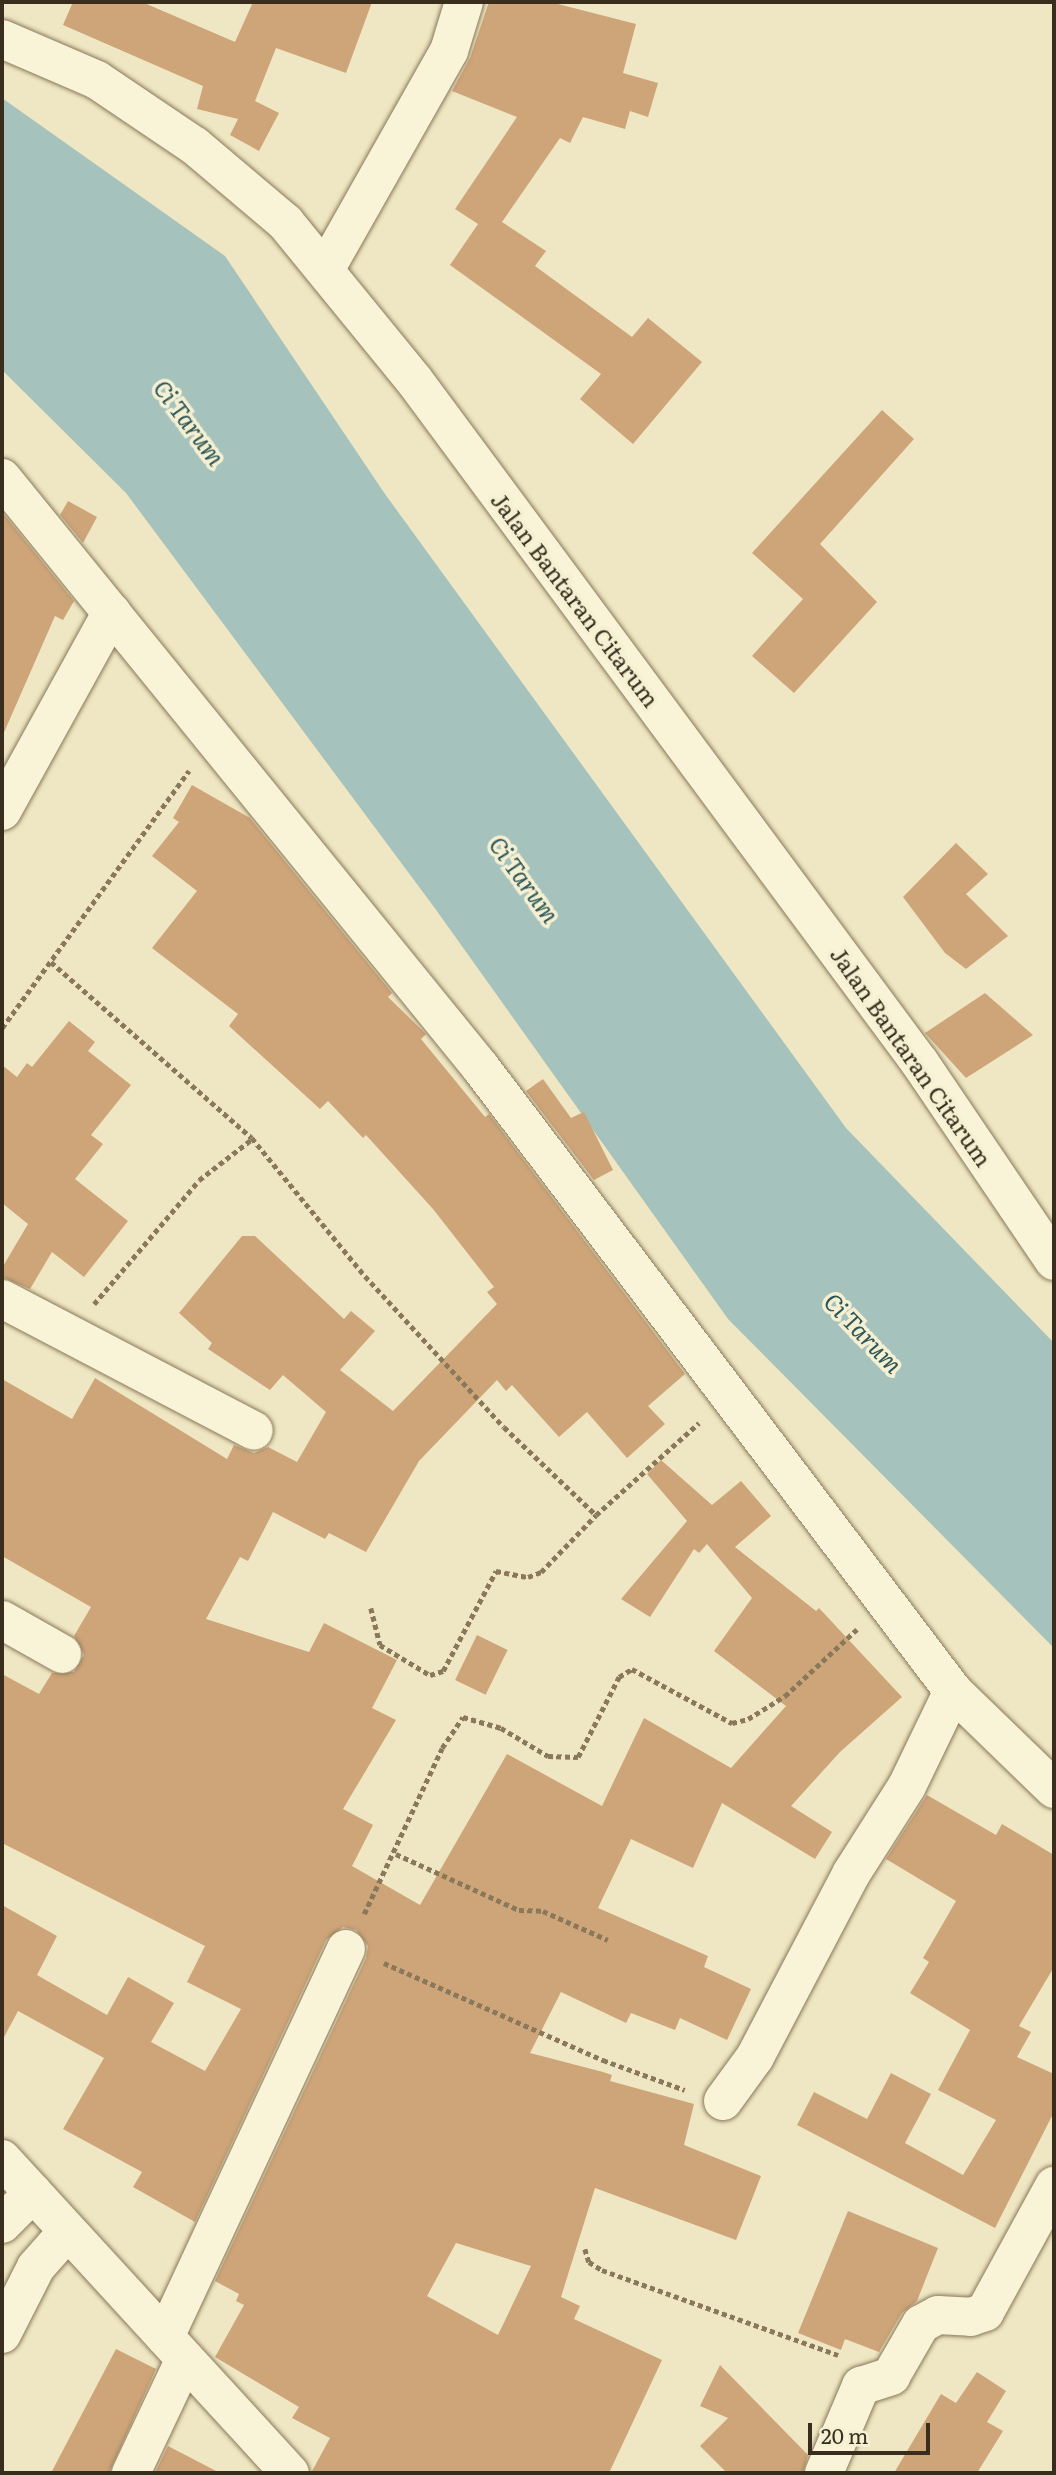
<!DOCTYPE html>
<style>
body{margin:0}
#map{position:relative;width:1056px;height:2475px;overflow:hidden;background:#efe7c3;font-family:Literata,serif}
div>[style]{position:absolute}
.water>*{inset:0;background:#a6c2bd}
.building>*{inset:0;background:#cea579;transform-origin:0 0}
.path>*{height:4.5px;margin-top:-2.25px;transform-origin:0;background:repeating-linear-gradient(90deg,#8a785a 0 5px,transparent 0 8.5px)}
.roads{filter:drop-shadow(0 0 2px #8a785a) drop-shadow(0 0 2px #8a785a)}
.minor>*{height:38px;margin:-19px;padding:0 19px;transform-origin:19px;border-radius:19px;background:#f9f3d7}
span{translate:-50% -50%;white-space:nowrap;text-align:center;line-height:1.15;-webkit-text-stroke:7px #f6f0d3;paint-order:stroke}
.street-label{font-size:23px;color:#392e1e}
.water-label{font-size:24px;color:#2d5759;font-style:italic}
.frame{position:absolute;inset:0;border:4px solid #392e1e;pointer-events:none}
.scale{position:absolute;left:808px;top:2423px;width:122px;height:32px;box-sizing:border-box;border:4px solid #392e1e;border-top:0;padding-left:9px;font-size:21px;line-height:24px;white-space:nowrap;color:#392e1e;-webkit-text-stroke:5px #f6f0d3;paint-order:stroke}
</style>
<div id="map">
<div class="water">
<div style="clip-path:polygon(2px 98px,225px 256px,385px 494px,846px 1128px,1054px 1343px,1054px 1648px,728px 1319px,434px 907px,126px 493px,2px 370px)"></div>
</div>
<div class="building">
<div style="clip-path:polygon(73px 2px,142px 2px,235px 42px,253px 2px,372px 2px,346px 73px,276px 48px,255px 101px,279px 113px,259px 151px,230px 135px,238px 119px,197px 109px,203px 86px,63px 25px)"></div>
<div style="clip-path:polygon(489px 2px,550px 2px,636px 24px,623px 73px,658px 83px,648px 117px,630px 111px,625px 129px,583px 117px,570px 143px,560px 138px,502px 222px,546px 251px,535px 266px,632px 337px,648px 318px,702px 362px,633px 444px,580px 399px,601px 374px,450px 265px,478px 224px,455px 209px,517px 117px,452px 91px,470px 58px)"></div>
<div style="clip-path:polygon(882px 410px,914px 439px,820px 544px,877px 602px,794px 693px,752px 656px,803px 599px,752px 553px)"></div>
<div style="clip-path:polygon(68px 501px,97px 517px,83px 543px,60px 515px)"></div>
<div style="clip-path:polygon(2px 512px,74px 601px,63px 620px,55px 616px,2px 737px)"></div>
<div style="clip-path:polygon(evenodd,192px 785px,250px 818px,392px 993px,388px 997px,426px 1034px,421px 1039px,485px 1117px,489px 1114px,685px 1374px,648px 1406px,665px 1424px,627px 1458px,587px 1412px,559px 1437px,512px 1385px,506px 1391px,497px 1380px,419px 1461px,366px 1552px,329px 1533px,325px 1539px,273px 1512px,248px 1561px,240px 1557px,206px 1619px,309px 1652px,324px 1623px,397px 1660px,372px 1708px,396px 1720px,343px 1809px,373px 1825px,352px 1866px,420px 1905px,507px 1754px,602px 1806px,644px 1718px,731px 1768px,786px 1706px,714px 1651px,752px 1598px,707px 1544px,699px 1553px,694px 1549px,650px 1617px,621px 1599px,687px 1521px,647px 1474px,661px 1460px,712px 1505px,741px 1481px,771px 1516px,735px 1547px,816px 1611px,819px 1608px,902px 1697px,840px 1752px,791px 1806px,832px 1832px,815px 1859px,722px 1803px,693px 1868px,631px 1839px,598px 1908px,708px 1956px,704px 1967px,751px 1989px,727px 2040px,680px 2018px,675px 2030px,631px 2013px,626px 2023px,561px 1992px,530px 2053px,603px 2072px,612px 2075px,610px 2081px,694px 2104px,684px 2145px,761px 2176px,736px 2240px,595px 2188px,561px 2297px,580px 2306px,574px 2319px,662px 2360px,609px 2473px,311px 2473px,330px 2438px,292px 2418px,299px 2407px,215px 2357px,244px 2305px,236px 2301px,239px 2294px,215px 2281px,366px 1958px,368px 1946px,356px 1930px,343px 1927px,326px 1940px,195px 2222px,133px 2187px,142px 2172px,63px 2129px,104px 2058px,18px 2011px,2px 2041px,2px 1905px,57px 1936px,37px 1975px,107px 2015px,128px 1977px,174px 2003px,151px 2042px,205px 2071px,241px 2009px,187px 1982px,205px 1946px,2px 1843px,2px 1674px,39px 1694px,52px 1673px,74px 1672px,84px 1655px,74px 1636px,91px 1607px,2px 1556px,2px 1379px,72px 1419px,95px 1378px,227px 1459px,234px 1445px,254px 1453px,268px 1447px,297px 1462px,326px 1412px,283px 1375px,270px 1390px,208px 1349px,212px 1343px,179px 1313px,242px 1236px,255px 1236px,344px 1319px,351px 1311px,375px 1331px,340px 1370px,393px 1411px,497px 1304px,487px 1292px,494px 1287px,433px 1209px,366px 1135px,363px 1138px,328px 1101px,320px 1109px,229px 1026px,238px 1014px,152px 948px,197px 891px,152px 856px,179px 822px,173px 818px,192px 785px,456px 2243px,531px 2266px,498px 2335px,427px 2296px,456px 2243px)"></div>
<div style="clip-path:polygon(956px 843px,988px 874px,966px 894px,1008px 936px,966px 969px,945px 953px,903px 897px)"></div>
<div style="clip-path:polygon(985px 993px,1033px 1035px,966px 1078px,925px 1033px)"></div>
<div style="clip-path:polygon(69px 1021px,95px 1042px,88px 1051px,131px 1085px,91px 1135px,103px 1144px,75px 1179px,128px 1221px,84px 1277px,52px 1252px,30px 1289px,2px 1277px,2px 1268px,28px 1224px,2px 1203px,2px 1065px,17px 1077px,27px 1063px,32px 1067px)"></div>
<div style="clip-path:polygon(543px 1079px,571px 1118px,584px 1112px,613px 1170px,594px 1180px,526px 1091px)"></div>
<div style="left:477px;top:1635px;width:34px;height:50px;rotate:26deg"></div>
<div style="clip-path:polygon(927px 1795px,996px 1835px,1002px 1824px,1054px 1855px,1054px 1967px,1019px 2026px,1031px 2032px,1017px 2057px,1054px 2074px,1054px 2112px,995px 2228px,797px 2125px,814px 2092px,867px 2119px,891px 2073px,931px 2094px,905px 2143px,963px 2175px,996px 2120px,938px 2090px,970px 2030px,910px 1993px,929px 1962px,923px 1958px,956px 1901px,886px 1859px)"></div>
<div style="clip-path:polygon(848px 2211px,938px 2248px,917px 2301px,902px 2313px,879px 2352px,845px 2339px,841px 2350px,798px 2333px)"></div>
<div style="clip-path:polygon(116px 2349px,156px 2369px,109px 2473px,51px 2473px)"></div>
<div style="clip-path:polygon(720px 2365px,808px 2455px,803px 2473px,727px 2473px,700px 2446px,728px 2418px,700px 2406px)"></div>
<div style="clip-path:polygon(977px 2372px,1006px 2391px,987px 2422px,1003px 2431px,977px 2473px,894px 2473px,941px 2394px,956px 2403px)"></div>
<div style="clip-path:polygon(168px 2446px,220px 2473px,155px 2473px)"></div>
</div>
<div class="path">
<div style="left:51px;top:962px;width:267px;rotate:41.2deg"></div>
<div style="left:252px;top:1138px;width:178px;rotate:50.7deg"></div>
<div style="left:365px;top:1276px;width:205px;rotate:47.4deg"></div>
<div style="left:504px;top:1427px;width:127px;rotate:43.7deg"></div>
<div style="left:2px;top:1028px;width:318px;rotate:-54deg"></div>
<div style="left:94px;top:1304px;width:162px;rotate:-49.7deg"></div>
<div style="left:199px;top:1180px;width:67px;rotate:-37.7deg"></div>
<div style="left:371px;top:1608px;width:38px;rotate:76deg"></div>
<div style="left:380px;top:1645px;width:58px;rotate:31deg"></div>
<div style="left:430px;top:1675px;width:14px;rotate:-17deg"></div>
<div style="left:443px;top:1671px;width:113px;rotate:-62.1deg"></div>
<div style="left:496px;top:1571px;width:33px;rotate:11deg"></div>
<div style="left:528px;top:1577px;width:14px;rotate:-21deg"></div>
<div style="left:541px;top:1572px;width:79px;rotate:-46deg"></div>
<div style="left:596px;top:1515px;width:138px;rotate:-41.8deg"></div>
<div style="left:396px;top:1854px;width:135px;rotate:24.5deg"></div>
<div style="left:519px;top:1910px;width:24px;rotate:2deg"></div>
<div style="left:543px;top:1911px;width:71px;rotate:24deg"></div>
<div style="left:364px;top:1914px;width:183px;rotate:-64.8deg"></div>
<div style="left:442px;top:1748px;width:37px;rotate:-56deg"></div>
<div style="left:463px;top:1717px;width:40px;rotate:16deg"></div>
<div style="left:501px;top:1728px;width:55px;rotate:30.8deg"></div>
<div style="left:548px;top:1756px;width:30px;rotate:2deg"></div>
<div style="left:578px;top:1757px;width:90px;rotate:-62.9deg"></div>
<div style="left:619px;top:1677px;width:15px;rotate:-32deg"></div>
<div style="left:632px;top:1669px;width:114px;rotate:28.4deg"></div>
<div style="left:732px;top:1723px;width:16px;rotate:-14deg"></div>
<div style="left:748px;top:1719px;width:44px;rotate:-31.9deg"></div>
<div style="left:785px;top:1696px;width:98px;rotate:-42.9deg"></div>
<div style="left:384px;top:1963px;width:240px;rotate:23.9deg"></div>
<div style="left:603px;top:2060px;width:87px;rotate:20.1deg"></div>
<div style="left:585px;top:2249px;width:14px;rotate:73deg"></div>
<div style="left:589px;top:2262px;width:15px;rotate:32deg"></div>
<div style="left:602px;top:2270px;width:251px;rotate:19.8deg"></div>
</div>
<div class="roads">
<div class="minor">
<div style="left:2px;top:39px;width:103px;rotate:23.3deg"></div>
<div style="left:97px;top:80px;width:118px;rotate:34deg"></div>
<div style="left:195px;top:146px;width:118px;rotate:40.2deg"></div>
<div style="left:285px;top:222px;width:204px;rotate:50.8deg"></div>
<div style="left:414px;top:380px;width:850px;rotate:53.47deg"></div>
<div style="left:920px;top:1063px;width:239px;rotate:55.9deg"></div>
<div style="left:325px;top:270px;width:252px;rotate:-60.5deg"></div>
<div style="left:449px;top:51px;width:51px;rotate:-73deg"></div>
<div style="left:2px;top:478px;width:760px;rotate:50.93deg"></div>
<div style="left:481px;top:1068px;width:782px;rotate:52.85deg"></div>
<div style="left:953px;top:1691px;width:141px;rotate:44.1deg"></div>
<div style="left:2px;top:811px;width:227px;rotate:-61.1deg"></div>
<div style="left:2px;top:1299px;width:284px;rotate:27.6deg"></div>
<div style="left:2px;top:1620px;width:69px;rotate:29.5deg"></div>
<div style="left:723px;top:2101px;width:54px;rotate:-54deg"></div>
<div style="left:755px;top:2057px;width:207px;rotate:-62.3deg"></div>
<div style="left:851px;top:1874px;width:104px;rotate:-57.5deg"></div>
<div style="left:907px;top:1786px;width:106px;rotate:-64.2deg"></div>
<div style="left:2px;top:2159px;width:426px;rotate:47.5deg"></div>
<div style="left:2px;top:2224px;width:44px;rotate:-45deg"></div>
<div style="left:2px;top:2334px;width:75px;rotate:-63.1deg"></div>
<div style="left:36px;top:2267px;width:47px;rotate:-48.5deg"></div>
<div style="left:165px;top:2337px;width:428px;rotate:-65deg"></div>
<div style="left:131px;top:2473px;width:126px;rotate:-64.7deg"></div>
<div style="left:824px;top:2473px;width:95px;rotate:-67deg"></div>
<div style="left:861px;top:2386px;width:32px;rotate:-18deg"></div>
<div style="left:891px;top:2376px;width:60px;rotate:-60deg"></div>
<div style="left:921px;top:2324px;width:19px;rotate:-28deg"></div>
<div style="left:938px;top:2315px;width:33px;rotate:3deg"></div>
<div style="left:971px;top:2317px;width:15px;rotate:-20deg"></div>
<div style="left:985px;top:2312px;width:144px;rotate:-61.3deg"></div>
</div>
</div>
<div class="street-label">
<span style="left:576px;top:599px;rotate:53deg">Jalan Bantaran Citarum</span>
<span style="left:912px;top:1056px;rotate:55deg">Jalan Bantaran Citarum</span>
</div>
<div class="water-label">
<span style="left:190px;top:422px;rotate:53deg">Ci Tarum</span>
<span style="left:525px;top:879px;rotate:54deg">Ci Tarum</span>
<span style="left:864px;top:1332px;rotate:46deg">Ci Tarum</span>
</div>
<div class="frame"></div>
<div class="scale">20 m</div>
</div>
